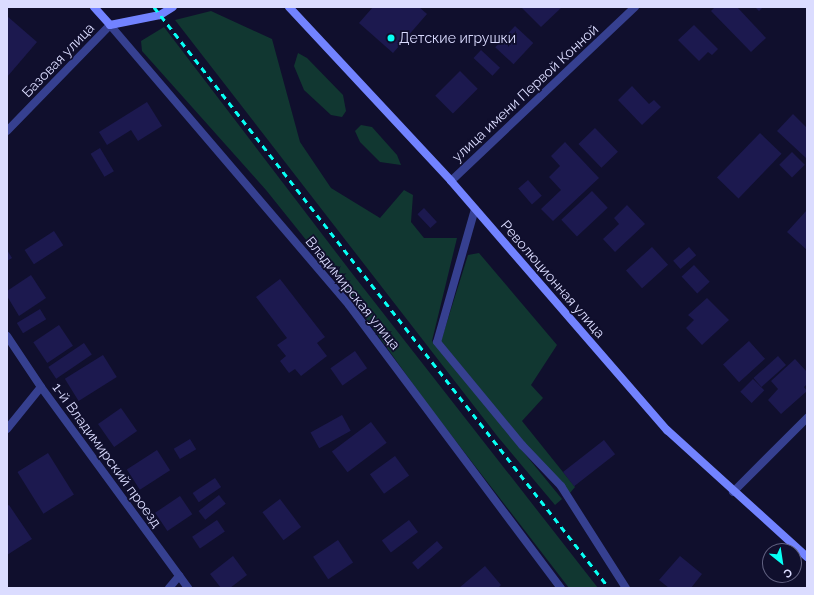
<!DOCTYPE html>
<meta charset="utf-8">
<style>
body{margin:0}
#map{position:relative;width:814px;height:595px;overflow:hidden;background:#100f2d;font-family:Raleway,sans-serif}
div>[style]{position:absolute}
.green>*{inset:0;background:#113731}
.building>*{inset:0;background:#1c194f;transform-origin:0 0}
.street>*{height:8px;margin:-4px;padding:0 4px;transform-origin:4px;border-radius:4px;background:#364090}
.secondary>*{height:8px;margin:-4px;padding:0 4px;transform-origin:4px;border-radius:4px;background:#7283ff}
.rail>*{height:3px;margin-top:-1.5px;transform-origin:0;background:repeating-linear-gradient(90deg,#07fff4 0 6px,transparent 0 11px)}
.dots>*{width:11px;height:11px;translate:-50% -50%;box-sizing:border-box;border:2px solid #100f2d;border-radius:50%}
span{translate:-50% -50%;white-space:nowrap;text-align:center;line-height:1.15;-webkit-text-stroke:3.5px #100f2d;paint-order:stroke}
.poi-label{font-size:14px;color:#dbdcff}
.left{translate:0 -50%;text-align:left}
.street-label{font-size:14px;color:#dbdcff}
.frame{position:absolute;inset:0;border:8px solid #dbdcff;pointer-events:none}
.north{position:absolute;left:762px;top:543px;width:40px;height:40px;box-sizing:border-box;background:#100f2d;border:1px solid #616181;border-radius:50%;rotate:150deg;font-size:11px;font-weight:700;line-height:16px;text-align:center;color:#dbdcff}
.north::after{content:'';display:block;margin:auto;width:14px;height:18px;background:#07fff4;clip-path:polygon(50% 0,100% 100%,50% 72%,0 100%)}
</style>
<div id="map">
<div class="green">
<div style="clip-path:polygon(211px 11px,272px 39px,300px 142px,331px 188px,380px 218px,404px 190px,413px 195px,411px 222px,424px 238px,457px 238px,432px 341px,562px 499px,555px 505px,498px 437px,175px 20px)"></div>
<div style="clip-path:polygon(164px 27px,351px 272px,598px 588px,569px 588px,428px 405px,339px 281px,266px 190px,142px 51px,141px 41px)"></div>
<div style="clip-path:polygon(298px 53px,307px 58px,343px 95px,346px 111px,342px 117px,331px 115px,304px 90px,294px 66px)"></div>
<div style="clip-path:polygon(361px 125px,372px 127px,397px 155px,401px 165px,380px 162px,360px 142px,355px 131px)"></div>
<div style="clip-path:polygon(479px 253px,557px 345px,531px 385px,543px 398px,522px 421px,575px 487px,570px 493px,522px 440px,441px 341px,468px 255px)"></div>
</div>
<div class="building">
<div style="clip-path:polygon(373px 7px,419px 7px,427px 14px,393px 53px,359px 23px)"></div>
<div style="clip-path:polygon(521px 7px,562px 7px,541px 27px)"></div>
<div style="clip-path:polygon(715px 7px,737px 7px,766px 38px,751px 52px,711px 11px)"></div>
<div style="clip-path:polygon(755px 7px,763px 7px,759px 11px)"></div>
<div style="clip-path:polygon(7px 16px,37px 42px,7px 77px)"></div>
<div style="clip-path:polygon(694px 25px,718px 49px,712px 55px,708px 52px,699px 61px,678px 40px)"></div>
<div style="left:515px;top:26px;width:25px;height:29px;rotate:43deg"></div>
<div style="left:481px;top:50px;width:26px;height:11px;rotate:43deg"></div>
<div style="left:460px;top:71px;width:25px;height:35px;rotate:45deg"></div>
<div style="clip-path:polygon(632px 86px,649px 104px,654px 100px,661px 107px,642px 125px,618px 100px)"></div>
<div style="clip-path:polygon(147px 102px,162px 126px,138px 141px,131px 130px,107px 145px,99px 132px)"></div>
<div style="clip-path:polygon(793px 114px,807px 128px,806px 158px,777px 131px)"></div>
<div style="left:595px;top:128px;width:33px;height:23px;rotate:46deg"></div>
<div style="left:760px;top:133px;width:30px;height:62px;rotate:44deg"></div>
<div style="clip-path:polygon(565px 142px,599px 178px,553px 221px,541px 209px,561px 190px,549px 177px,560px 166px,551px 156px)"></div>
<div style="left:100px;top:148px;width:27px;height:11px;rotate:59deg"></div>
<div style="left:792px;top:152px;width:18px;height:18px;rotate:45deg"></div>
<div style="left:528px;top:180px;width:21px;height:13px;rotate:49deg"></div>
<div style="left:592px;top:191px;width:23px;height:42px;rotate:47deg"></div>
<div style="clip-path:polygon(627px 205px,645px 224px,615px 252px,603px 239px,619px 224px,614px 218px)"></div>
<div style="left:424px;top:208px;width:19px;height:9px;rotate:47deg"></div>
<div style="clip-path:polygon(807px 210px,807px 250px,787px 232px)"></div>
<div style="left:54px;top:231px;width:17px;height:35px;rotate:57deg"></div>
<div style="left:652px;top:247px;width:24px;height:35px;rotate:48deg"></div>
<div style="left:689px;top:247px;width:11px;height:21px;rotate:49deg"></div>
<div style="clip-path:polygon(7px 250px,12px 258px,7px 261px)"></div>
<div style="left:694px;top:265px;width:23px;height:17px;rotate:47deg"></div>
<div style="clip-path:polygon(31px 275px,46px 298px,19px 316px,7px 296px,7px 291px)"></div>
<div style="clip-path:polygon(280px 279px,325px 337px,317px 343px,327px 356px,301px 376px,295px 369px,289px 373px,280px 361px,286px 356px,277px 345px,287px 338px,256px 297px)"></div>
<div style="clip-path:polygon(707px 298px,729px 320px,702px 345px,686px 328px,694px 320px,688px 315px)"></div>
<div style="left:40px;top:309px;width:12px;height:27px;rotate:59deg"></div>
<div style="left:59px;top:325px;width:25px;height:31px;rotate:56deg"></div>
<div style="left:749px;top:341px;width:24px;height:35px;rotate:48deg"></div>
<div style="left:84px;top:343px;width:14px;height:43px;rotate:56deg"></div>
<div style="left:355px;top:351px;width:21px;height:30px;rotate:55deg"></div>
<div style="left:103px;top:355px;width:26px;height:45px;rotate:58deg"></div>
<div style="left:778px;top:356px;width:12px;height:33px;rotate:48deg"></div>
<div style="clip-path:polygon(795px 359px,807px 372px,807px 384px,804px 387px,807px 391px,781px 414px,768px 400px,778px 389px,771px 381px)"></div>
<div style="left:753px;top:379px;width:16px;height:18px;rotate:45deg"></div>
<div style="left:121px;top:408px;width:28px;height:28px;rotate:55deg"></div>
<div style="left:342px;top:415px;width:18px;height:36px;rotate:61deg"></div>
<div style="left:371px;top:422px;width:26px;height:49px;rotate:53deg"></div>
<div style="left:190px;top:439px;width:12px;height:19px;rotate:59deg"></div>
<div style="left:604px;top:440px;width:18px;height:52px;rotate:52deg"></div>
<div style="left:157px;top:450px;width:24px;height:36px;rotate:57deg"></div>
<div style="left:48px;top:453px;width:49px;height:36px;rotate:58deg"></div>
<div style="left:395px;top:456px;width:24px;height:31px;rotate:54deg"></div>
<div style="left:215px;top:478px;width:11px;height:27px;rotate:56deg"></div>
<div style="left:219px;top:495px;width:11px;height:26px;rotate:52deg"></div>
<div style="left:180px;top:496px;width:22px;height:30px;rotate:56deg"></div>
<div style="left:280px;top:499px;width:35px;height:22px;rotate:53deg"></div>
<div style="clip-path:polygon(9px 505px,32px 539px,7px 555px,7px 506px)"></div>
<div style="left:217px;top:520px;width:14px;height:30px;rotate:56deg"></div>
<div style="left:409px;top:520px;width:15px;height:34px;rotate:53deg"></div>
<div style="left:338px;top:540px;width:27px;height:30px;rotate:56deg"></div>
<div style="left:437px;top:541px;width:9px;height:33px;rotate:49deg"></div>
<div style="clip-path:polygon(233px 556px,247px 575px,230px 588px,221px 588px,210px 574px)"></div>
<div style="clip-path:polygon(680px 556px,702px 574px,691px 588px,669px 588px,659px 580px)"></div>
<div style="clip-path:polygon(485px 566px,501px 585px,498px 588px,459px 588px)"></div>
</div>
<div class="street">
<div style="left:7px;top:131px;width:148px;rotate:-45.8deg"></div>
<div style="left:110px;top:25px;width:368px;rotate:49.5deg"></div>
<div style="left:349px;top:305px;width:354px;rotate:53.2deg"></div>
<div style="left:451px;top:181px;width:253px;rotate:-43.4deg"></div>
<div style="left:475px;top:209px;width:138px;rotate:105.9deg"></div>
<div style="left:437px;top:342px;width:134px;rotate:50.5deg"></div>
<div style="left:522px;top:445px;width:57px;rotate:46.4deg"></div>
<div style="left:561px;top:486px;width:121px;rotate:57.5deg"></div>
<div style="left:7px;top:336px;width:61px;rotate:56.3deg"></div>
<div style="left:41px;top:387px;width:249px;rotate:53.8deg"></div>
<div style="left:7px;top:429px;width:54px;rotate:-51deg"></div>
<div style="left:733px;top:492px;width:105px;rotate:-45deg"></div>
<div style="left:169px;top:588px;width:16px;rotate:-50deg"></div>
</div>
<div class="secondary">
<div style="left:94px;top:7px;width:24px;rotate:48deg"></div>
<div style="left:110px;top:25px;width:51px;rotate:-11.3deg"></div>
<div style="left:160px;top:15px;width:15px;rotate:-32deg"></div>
<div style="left:289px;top:7px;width:238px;rotate:47deg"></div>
<div style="left:451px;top:181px;width:330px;rotate:49.1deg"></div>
<div style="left:667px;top:430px;width:189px;rotate:42.2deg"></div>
</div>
<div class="rail">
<div style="left:154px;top:7px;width:738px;rotate:51.93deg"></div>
</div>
<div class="dots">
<div style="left:391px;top:38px;background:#07fff4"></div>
</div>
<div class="poi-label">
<span class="left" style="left:399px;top:38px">Детские игрушки</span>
</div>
<div class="street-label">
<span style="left:58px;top:60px;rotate:-46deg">Базовая улица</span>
<span style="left:525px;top:93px;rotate:-43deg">улица имени Первой Конной</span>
<span style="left:553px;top:279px;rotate:49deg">Революционная улица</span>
<span style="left:353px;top:293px;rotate:51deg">Владимирская улица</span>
<span style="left:107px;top:455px;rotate:54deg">1-й Владимирский проезд</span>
</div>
<div class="frame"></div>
<div class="north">С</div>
</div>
